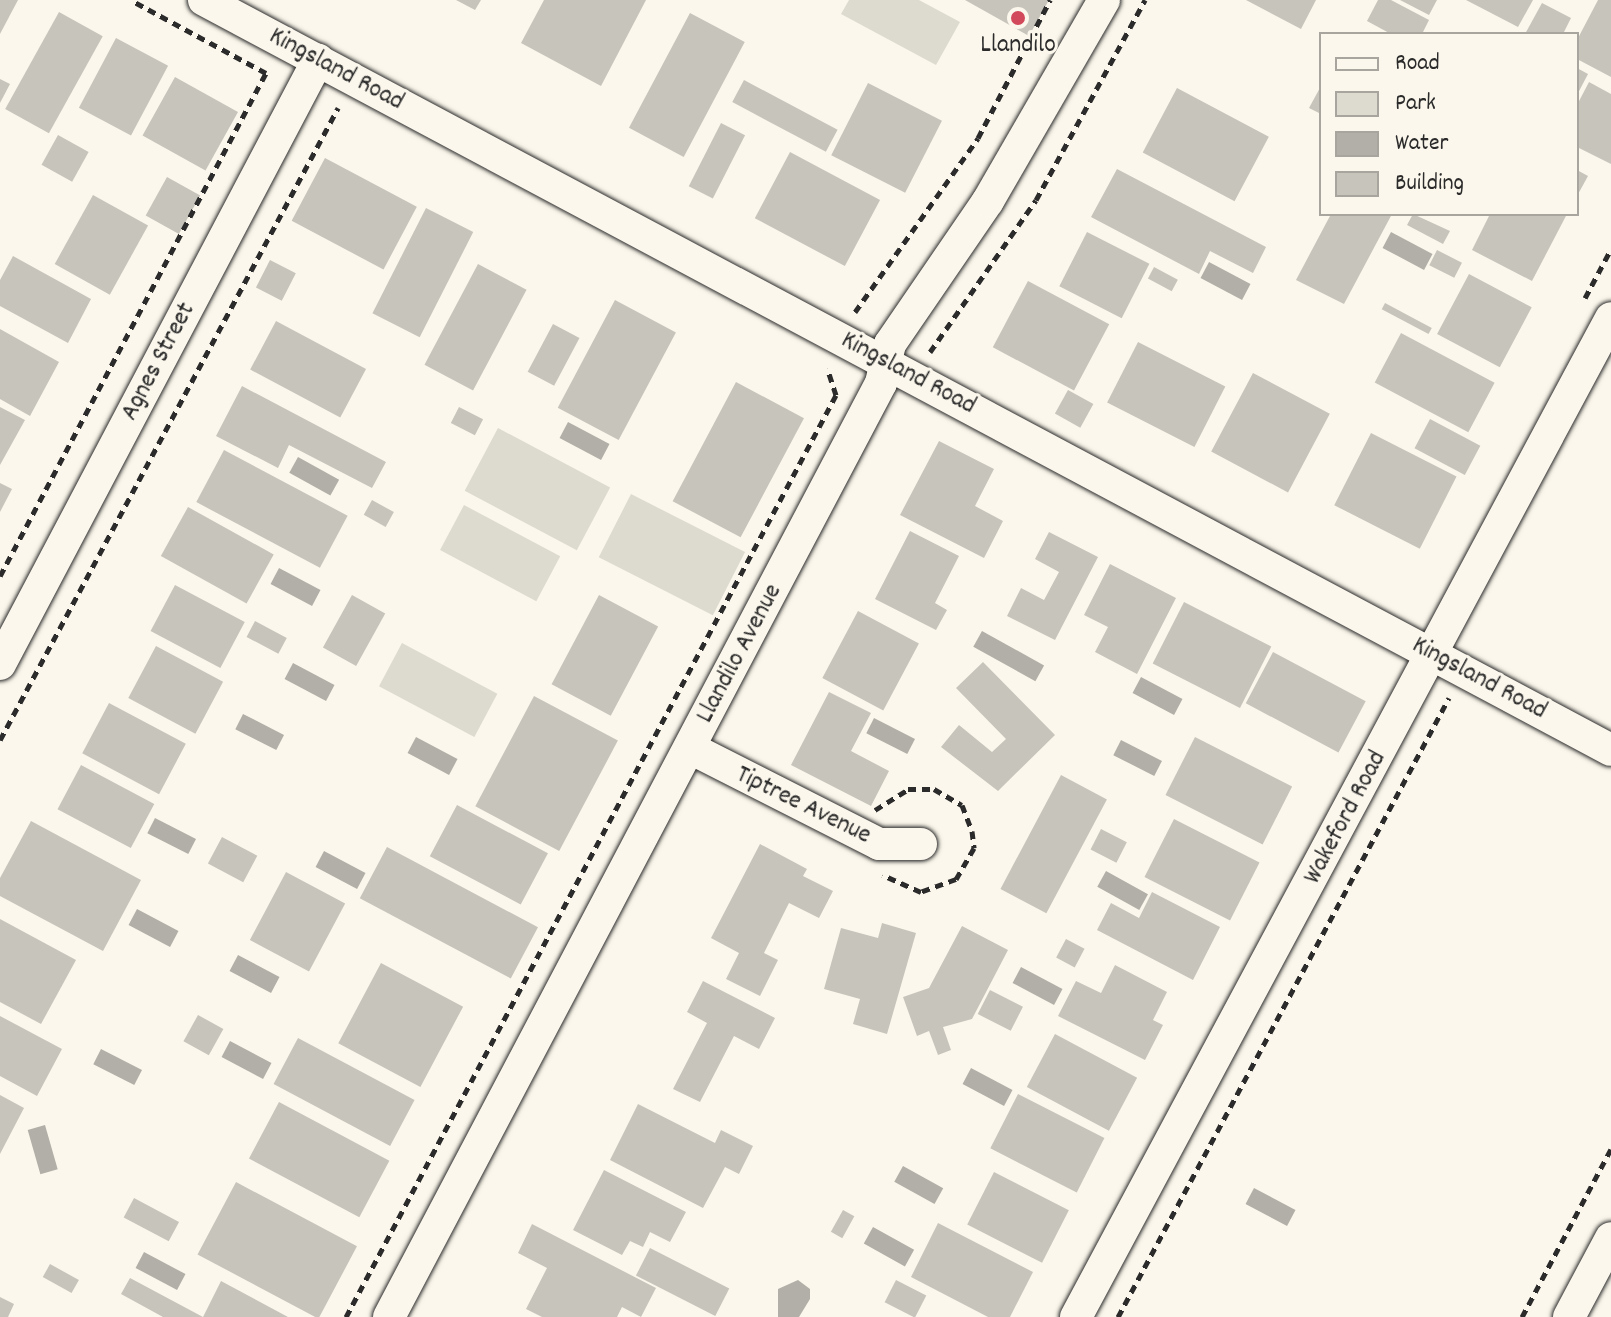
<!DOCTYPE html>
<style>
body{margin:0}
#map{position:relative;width:1611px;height:1317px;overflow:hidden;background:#fbf7ec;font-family:Dekko,sans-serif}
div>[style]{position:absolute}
.green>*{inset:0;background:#dddad0;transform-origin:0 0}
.water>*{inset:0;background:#b1afa7;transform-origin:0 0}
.building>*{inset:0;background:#c7c4bc;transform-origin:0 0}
.path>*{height:5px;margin-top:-2.5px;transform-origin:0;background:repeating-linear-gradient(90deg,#2b2b2b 0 8px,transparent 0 14px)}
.roads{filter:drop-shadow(0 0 2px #2b2b2b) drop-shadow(0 0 2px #2b2b2b)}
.street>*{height:32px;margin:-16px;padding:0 16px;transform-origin:16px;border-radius:16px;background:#fbf7ec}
.dots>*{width:22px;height:22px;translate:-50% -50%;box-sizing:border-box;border:4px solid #fbf7ec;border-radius:50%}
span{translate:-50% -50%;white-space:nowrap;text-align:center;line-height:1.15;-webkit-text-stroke:6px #fbf7ec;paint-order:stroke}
.poi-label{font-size:26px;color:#2b2b2b}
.street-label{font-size:26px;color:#2b2b2b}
.legend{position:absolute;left:1319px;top:32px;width:260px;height:184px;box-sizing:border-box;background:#fbf7ec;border:2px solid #a8a59f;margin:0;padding:10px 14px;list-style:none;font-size:24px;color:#2b2b2b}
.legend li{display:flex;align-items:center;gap:16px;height:40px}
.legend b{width:40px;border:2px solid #a8a59f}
</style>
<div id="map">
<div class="green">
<div style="clip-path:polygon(849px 0,919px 0,960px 22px,936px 65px,841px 14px)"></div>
<div style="left:498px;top:428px;width:127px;height:71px;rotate:28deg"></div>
<div style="left:631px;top:494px;width:128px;height:71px;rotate:27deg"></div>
<div style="left:464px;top:505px;width:109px;height:51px;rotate:28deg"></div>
<div style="left:402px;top:643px;width:108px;height:49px;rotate:28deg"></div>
</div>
<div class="water">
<div style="left:1391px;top:232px;width:47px;height:18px;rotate:28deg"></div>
<div style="left:1209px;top:262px;width:47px;height:18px;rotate:28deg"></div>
<div style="left:568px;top:422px;width:47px;height:18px;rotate:28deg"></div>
<div style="left:298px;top:457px;width:47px;height:18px;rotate:29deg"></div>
<div style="left:279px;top:568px;width:47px;height:18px;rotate:28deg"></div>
<div style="left:982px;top:631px;width:71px;height:18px;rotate:29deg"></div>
<div style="left:293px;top:663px;width:47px;height:18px;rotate:28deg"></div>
<div style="left:1141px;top:677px;width:47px;height:18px;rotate:28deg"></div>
<div style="left:243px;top:714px;width:46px;height:17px;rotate:27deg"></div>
<div style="left:874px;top:718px;width:46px;height:17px;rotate:27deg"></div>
<div style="left:416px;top:737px;width:47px;height:18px;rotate:28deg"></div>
<div style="left:1121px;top:740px;width:46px;height:17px;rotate:27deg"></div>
<div style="left:155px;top:818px;width:46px;height:17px;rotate:27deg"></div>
<div style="left:324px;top:851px;width:47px;height:18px;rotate:28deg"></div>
<div style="left:1106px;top:871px;width:48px;height:18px;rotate:29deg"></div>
<div style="left:137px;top:909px;width:47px;height:18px;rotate:28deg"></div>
<div style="left:238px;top:955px;width:47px;height:18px;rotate:28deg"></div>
<div style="left:1021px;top:967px;width:47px;height:18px;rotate:28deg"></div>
<div style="left:230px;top:1041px;width:47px;height:18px;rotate:28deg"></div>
<div style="left:101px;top:1049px;width:46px;height:17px;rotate:27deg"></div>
<div style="left:971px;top:1068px;width:47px;height:18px;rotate:28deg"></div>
<div style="left:45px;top:1125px;width:46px;height:18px;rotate:74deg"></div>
<div style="left:903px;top:1166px;width:46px;height:18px;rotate:29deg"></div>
<div style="left:1254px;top:1188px;width:47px;height:18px;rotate:28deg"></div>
<div style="left:873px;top:1227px;width:47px;height:19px;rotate:29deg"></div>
<div style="left:144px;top:1252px;width:47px;height:18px;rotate:28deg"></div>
<div style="clip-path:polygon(798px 1280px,810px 1289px,810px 1299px,799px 1317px,778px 1317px,778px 1289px)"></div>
</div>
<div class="building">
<div style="clip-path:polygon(0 0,18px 0,0 34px)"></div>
<div style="clip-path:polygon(456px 0,481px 0,475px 10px)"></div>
<div style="clip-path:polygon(544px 0,646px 0,601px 86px,521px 43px)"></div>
<div style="clip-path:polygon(965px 0,1049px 0,1029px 36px)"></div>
<div style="clip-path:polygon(1246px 0,1316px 0,1301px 29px)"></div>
<div style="clip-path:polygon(1378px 0,1391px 0,1429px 20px,1422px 34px,1391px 34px,1367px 21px)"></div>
<div style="clip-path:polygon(1400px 0,1437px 0,1429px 15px)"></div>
<div style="clip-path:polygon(1466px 0,1533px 0,1518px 27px)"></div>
<div style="clip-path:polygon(1598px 0,1611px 0,1611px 77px,1577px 59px,1577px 40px)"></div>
<div style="clip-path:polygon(1542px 3px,1571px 18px,1563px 34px,1525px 34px)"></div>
<div style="left:59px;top:12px;width:50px;height:111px;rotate:29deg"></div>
<div style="left:690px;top:13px;width:62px;height:130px;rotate:28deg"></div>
<div style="left:116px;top:38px;width:59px;height:79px;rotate:28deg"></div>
<div style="clip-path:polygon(1577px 68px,1588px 74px,1577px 95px)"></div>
<div style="left:175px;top:77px;width:72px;height:67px;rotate:29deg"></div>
<div style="clip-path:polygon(0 79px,10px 84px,0 103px)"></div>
<div style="left:744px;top:80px;width:106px;height:25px;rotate:28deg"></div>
<div style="clip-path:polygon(1589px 82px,1611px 94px,1611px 164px,1577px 147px,1577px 105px)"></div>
<div style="left:868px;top:83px;width:83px;height:81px;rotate:27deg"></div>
<div style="clip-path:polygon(1321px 86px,1321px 114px,1309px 108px)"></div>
<div style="left:1177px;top:88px;width:104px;height:73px;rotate:28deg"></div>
<div style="left:721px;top:123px;width:27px;height:71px;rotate:27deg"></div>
<div style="left:58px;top:135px;width:35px;height:34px;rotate:29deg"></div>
<div style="left:790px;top:152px;width:102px;height:75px;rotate:28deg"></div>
<div style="left:325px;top:158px;width:104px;height:71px;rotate:28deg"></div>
<div style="clip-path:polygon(1117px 169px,1266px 247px,1253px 273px,1210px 251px,1199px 274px,1091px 217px)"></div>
<div style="clip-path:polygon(1577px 170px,1588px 176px,1577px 196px)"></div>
<div style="left:167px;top:177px;width:38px;height:44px;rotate:29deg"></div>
<div style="left:93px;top:195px;width:63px;height:79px;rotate:29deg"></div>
<div style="left:426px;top:208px;width:53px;height:118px;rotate:27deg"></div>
<div style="clip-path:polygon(1331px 214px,1392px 214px,1344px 304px,1296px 280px)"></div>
<div style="clip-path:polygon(1413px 214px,1450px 231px,1443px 244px,1407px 225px)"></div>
<div style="clip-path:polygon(1490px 214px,1567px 214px,1532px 281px,1472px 250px)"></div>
<div style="left:1087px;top:232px;width:70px;height:61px;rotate:27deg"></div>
<div style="left:1437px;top:250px;width:28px;height:17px;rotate:27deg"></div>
<div style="clip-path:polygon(13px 256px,91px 299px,68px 343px,0 306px,0 280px)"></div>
<div style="left:270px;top:260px;width:29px;height:31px;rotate:27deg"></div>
<div style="left:478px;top:264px;width:55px;height:114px;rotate:28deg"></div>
<div style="left:1154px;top:267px;width:27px;height:13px;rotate:28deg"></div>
<div style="left:1469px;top:274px;width:71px;height:68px;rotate:28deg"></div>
<div style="left:1028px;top:281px;width:92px;height:75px;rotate:28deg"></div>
<div style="left:615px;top:300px;width:69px;height:122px;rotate:28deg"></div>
<div style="left:1385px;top:303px;width:53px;height:7px;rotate:28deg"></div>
<div style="left:276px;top:321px;width:102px;height:55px;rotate:28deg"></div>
<div style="left:553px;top:324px;width:30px;height:54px;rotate:28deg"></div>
<div style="clip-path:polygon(0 329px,59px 362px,30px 416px,0 399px)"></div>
<div style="left:1401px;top:333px;width:106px;height:56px;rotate:28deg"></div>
<div style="left:1138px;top:342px;width:98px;height:68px;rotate:27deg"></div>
<div style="left:1253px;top:373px;width:87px;height:89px;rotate:28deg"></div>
<div style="left:736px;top:382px;width:77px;height:135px;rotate:28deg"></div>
<div style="clip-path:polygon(242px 386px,386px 462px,372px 488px,289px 445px,278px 468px,216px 436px)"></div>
<div style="left:1068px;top:390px;width:29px;height:27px;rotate:29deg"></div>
<div style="clip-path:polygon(0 407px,25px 420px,0 465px)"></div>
<div style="left:459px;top:407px;width:27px;height:18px;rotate:27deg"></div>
<div style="left:1430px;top:419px;width:57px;height:33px;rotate:28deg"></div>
<div style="left:1371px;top:433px;width:96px;height:81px;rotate:27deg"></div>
<div style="clip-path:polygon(939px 441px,994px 469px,975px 506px,1003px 521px,984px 558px,900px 515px)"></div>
<div style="left:224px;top:450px;width:140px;height:59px;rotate:28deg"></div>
<div style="clip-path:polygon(0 483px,12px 489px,0 512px)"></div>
<div style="left:372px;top:500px;width:25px;height:17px;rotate:29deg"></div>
<div style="left:188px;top:507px;width:98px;height:56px;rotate:29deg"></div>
<div style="clip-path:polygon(910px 531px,959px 556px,935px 603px,947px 610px,936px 630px,875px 599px)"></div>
<div style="clip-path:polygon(1049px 532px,1098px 557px,1055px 640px,1007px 616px,1021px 588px,1044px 600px,1059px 572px,1035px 559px)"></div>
<div style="clip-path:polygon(1110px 564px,1176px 598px,1137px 674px,1095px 652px,1108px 627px,1084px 615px)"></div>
<div style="left:175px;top:585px;width:79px;height:52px;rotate:28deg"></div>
<div style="left:352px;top:595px;width:38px;height:60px;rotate:29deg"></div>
<div style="left:599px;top:595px;width:67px;height:101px;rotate:28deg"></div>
<div style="left:1184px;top:602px;width:98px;height:69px;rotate:27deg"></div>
<div style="left:858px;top:611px;width:69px;height:76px;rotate:28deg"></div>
<div style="left:255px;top:621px;width:36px;height:18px;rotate:28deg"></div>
<div style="left:156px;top:646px;width:76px;height:59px;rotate:28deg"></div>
<div style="left:1273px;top:652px;width:105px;height:58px;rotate:28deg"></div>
<div style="clip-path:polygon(983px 662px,1055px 735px,998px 791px,941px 747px,959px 725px,992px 752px,1006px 739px,956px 688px)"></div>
<div style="clip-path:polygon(829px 692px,871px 713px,851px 751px,889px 771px,871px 806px,791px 765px)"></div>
<div style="left:534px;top:696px;width:95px;height:125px;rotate:28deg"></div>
<div style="left:109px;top:703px;width:87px;height:57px;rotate:28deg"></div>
<div style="left:1195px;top:737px;width:109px;height:65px;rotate:27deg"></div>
<div style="left:81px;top:765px;width:83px;height:50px;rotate:28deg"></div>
<div style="left:1061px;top:775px;width:52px;height:129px;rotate:28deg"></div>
<div style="left:457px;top:805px;width:103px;height:58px;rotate:28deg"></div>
<div style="left:1174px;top:819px;width:96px;height:65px;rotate:27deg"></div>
<div style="clip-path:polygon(31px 821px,141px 880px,103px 951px,0 896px,0 878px)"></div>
<div style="left:1101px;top:829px;width:29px;height:23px;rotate:27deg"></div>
<div style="left:222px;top:837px;width:40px;height:30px;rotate:28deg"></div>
<div style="clip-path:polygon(760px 844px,807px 869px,803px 876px,833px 891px,819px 918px,789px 903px,764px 953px,778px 960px,760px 996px,726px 979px,739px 953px,711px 938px)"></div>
<div style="left:387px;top:847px;width:171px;height:58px;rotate:28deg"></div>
<div style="left:286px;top:872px;width:67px;height:77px;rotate:28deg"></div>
<div style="clip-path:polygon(1152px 892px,1220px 927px,1193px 980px,1097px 930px,1111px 903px,1139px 918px)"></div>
<div style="clip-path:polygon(0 919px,76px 960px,41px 1024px,0 1002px)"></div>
<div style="clip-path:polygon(882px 923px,916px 933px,887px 1034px,853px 1024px,860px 999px,824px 989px,841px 928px,878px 938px)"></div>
<div style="clip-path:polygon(962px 926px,1008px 950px,972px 1019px,943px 1027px,951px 1050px,938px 1055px,929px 1031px,917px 1036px,903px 997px,929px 988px)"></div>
<div style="left:1066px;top:939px;width:21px;height:21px;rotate:28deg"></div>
<div style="left:381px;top:963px;width:93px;height:91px;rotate:28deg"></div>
<div style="clip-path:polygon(1115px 965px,1167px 992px,1153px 1020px,1163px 1025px,1145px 1060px,1058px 1016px,1076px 981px,1101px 993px)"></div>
<div style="clip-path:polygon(703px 981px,775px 1018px,759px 1049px,734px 1036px,700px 1102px,673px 1089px,707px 1023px,687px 1012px)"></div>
<div style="left:990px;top:990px;width:37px;height:27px;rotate:27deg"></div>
<div style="left:198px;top:1015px;width:29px;height:30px;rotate:29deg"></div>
<div style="clip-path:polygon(0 1016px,62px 1049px,37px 1096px,0 1076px)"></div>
<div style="left:1055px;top:1034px;width:93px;height:60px;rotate:28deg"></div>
<div style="left:298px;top:1038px;width:132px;height:52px;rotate:28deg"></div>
<div style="left:1018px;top:1094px;width:97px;height:61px;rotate:27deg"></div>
<div style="clip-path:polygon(0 1095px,24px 1108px,0 1154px)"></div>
<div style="left:279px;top:1102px;width:125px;height:64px;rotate:28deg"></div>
<div style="clip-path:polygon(638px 1104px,715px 1143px,721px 1130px,753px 1146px,739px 1174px,725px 1167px,703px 1208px,610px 1160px)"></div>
<div style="clip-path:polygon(604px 1170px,686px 1212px,670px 1242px,650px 1232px,643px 1247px,630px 1241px,622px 1255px,573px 1230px)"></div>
<div style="left:994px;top:1172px;width:84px;height:59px;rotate:27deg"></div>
<div style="left:236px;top:1182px;width:137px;height:82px;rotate:28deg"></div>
<div style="left:134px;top:1198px;width:51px;height:22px;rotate:28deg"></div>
<div style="left:843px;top:1210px;width:13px;height:25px;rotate:29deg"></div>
<div style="clip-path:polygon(938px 1223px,1033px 1272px,1010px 1317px,988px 1317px,911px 1277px)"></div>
<div style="clip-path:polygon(532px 1224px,656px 1288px,641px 1317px,622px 1307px,617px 1317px,542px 1317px,526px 1309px,547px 1268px,518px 1253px)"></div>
<div style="left:650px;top:1248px;width:89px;height:31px;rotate:27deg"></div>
<div style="left:50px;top:1264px;width:33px;height:15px;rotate:29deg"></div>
<div style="clip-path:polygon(130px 1278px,203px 1317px,221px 1281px,288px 1317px,163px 1317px,121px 1294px)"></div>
<div style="left:896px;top:1280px;width:34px;height:25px;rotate:27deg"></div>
<div style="clip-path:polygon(0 1297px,14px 1304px,8px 1317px,0 1317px)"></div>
</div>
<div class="path">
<div style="left:1585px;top:298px;width:55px;rotate:-62deg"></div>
<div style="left:855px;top:312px;width:213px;rotate:-54.7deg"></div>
<div style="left:978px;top:138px;width:156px;rotate:-62.4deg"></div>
<div style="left:930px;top:352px;width:185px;rotate:-55.1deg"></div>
<div style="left:1036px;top:200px;width:228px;rotate:-61.4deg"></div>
<div style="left:0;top:576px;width:569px;rotate:-62.13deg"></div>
<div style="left:266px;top:73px;width:153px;rotate:-151.6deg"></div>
<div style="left:0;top:740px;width:717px;rotate:-61.86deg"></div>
<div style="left:875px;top:810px;width:39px;rotate:-32deg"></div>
<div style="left:908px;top:789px;width:26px"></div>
<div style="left:934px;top:789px;width:32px;rotate:30deg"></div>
<div style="left:962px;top:805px;width:28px;rotate:69deg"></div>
<div style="left:972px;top:831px;width:17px;rotate:83deg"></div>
<div style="left:974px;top:848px;width:36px;rotate:120deg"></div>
<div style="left:956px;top:879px;width:37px;rotate:160deg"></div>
<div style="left:921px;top:892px;width:42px;rotate:-155.9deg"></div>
<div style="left:346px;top:1317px;width:1044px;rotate:-62.01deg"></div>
<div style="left:836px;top:395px;width:28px;rotate:-108deg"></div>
<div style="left:1118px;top:1317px;width:702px;rotate:-61.87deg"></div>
<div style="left:1522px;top:1317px;width:190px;rotate:-62.1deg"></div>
</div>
<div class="roads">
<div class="street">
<div style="left:204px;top:0;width:1594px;rotate:28.06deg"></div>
<div style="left:0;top:664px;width:683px;rotate:-62.23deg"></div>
<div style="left:690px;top:748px;width:212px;rotate:26.9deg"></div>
<div style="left:879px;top:844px;width:42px"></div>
<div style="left:389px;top:1317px;width:1056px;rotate:-62.22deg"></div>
<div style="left:881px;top:383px;width:40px;rotate:-77deg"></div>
<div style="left:890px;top:344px;width:173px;rotate:-55.6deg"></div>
<div style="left:988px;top:201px;width:232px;rotate:-60deg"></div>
<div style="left:1076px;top:1317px;width:1133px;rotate:-61.83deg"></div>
<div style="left:1569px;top:1317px;width:89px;rotate:-62deg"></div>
</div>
</div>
<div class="dots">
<div style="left:1018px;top:18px;background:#d1495b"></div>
</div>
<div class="poi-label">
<span style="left:1018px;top:46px">Llandilo</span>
</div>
<div class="street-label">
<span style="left:336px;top:70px;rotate:28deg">Kingsland Road</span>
<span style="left:159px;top:362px;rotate:-62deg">Agnes Street</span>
<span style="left:908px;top:374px;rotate:28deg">Kingsland Road</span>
<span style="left:740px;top:654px;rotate:-62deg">Llandilo Avenue</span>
<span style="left:1479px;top:679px;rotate:28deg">Kingsland Road</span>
<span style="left:803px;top:806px;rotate:26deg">Tiptree Avenue</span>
<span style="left:1346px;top:818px;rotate:-62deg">Wakeford Road</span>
</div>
<ul class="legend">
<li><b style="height:10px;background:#fbf7ec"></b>Road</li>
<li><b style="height:22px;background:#dddad0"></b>Park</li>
<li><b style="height:22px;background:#b1afa7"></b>Water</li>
<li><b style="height:22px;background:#c7c4bc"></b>Building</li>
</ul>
</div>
